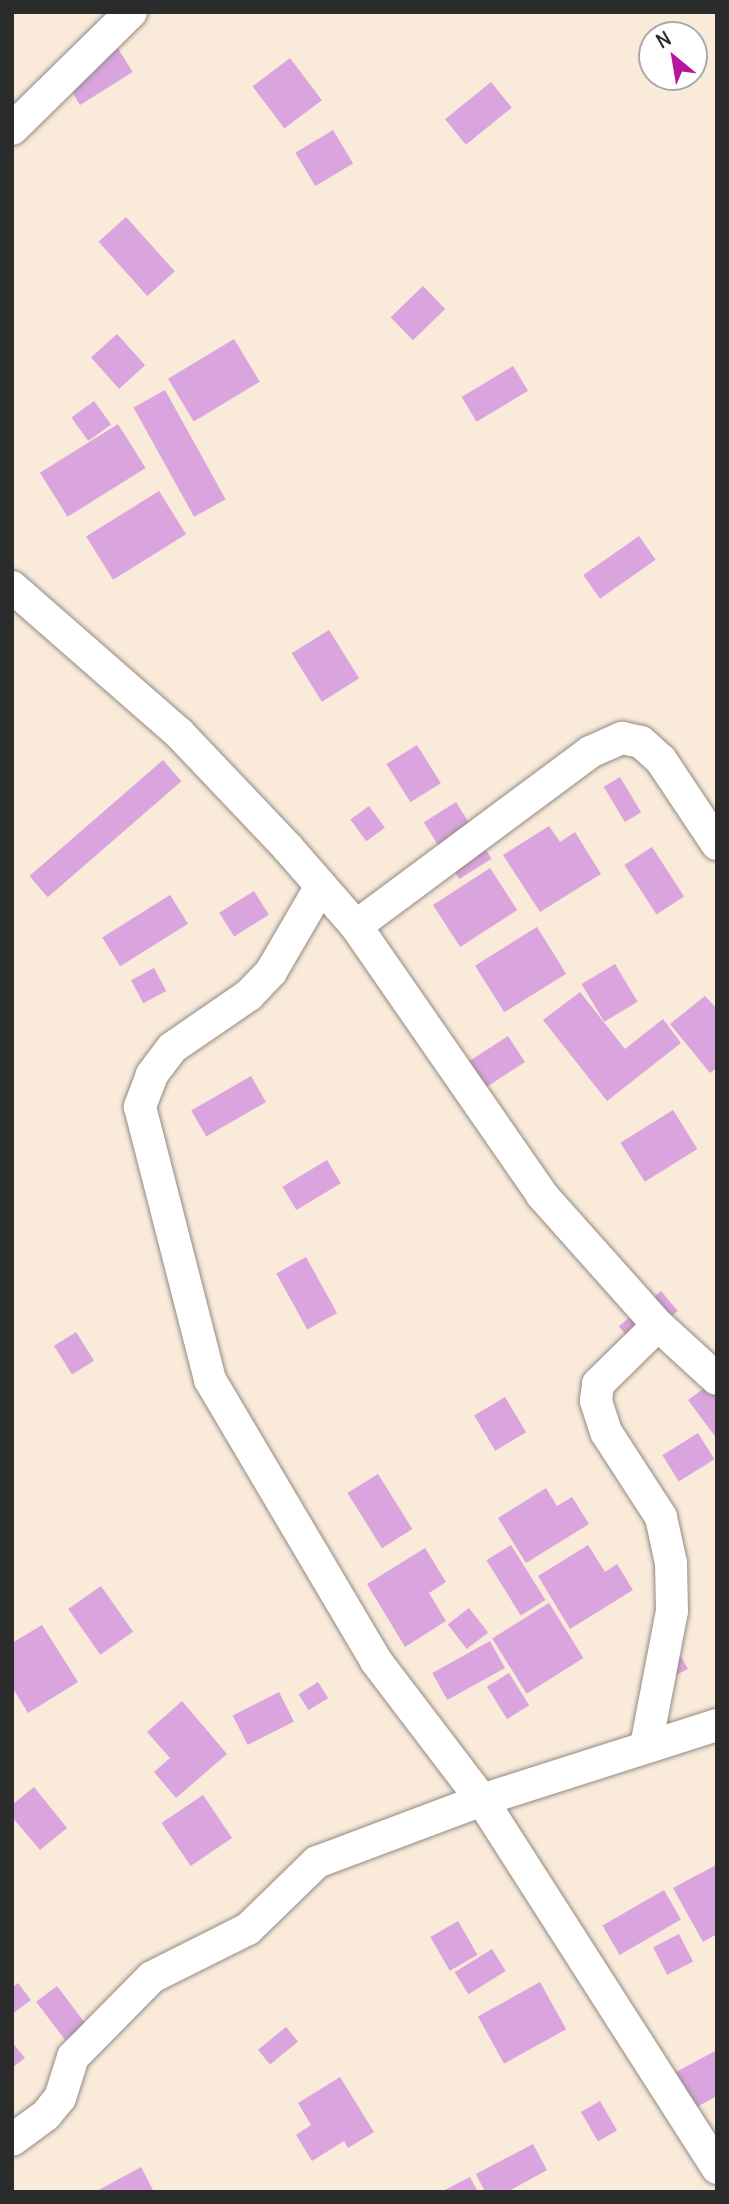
<!DOCTYPE html>
<style>
body{margin:0}
#map{position:relative;width:729px;height:2204px;overflow:hidden;background:#f9eada;font-family:Delius,sans-serif}
div>[style]{position:absolute}
.building>*{inset:0;background:#daa4de;transform-origin:0 0}
.roads{filter:drop-shadow(0 0 2px #928a82) drop-shadow(0 0 2px #928a82)}
.street>*{height:32px;margin:-16px;padding:0 16px;transform-origin:16px;border-radius:16px;background:#fff}
span{translate:-50% -50%;white-space:nowrap;text-align:center;line-height:1.15;-webkit-text-stroke:6px #fff;paint-order:stroke}
.frame{position:absolute;inset:0;border:14px solid #2b2b2b;pointer-events:none}
.north{position:absolute;left:638px;top:21px;width:70px;height:70px;box-sizing:border-box;background:#fff;border:2px solid #aaa;border-radius:50%;rotate:330deg;font-size:19px;font-weight:700;line-height:28px;text-align:center;color:#2b2b2b}
.north::after{content:'';display:block;margin:auto;width:24px;height:32px;background:#b5179e;clip-path:polygon(50% 0,100% 100%,50% 72%,0 100%)}
</style>
<div id="map">
<div class="building">
<div style="left:112px;top:39px;width:39px;height:62px;rotate:58deg"></div>
<div style="left:290px;top:58px;width:53px;height:47px;rotate:53deg"></div>
<div style="left:491px;top:82px;width:33px;height:59px;rotate:51deg"></div>
<div style="left:333px;top:130px;width:39px;height:44px;rotate:59deg"></div>
<div style="left:126px;top:217px;width:73px;height:37px;rotate:48deg"></div>
<div style="left:423px;top:286px;width:32px;height:45px;rotate:46deg"></div>
<div style="left:117px;top:334px;width:42px;height:35px;rotate:48deg"></div>
<div style="left:234px;top:339px;width:50px;height:77px;rotate:59deg"></div>
<div style="left:513px;top:366px;width:29px;height:60px;rotate:59deg"></div>
<div style="left:165px;top:390px;width:125px;height:36px;rotate:61deg"></div>
<div style="left:94px;top:401px;width:29px;height:28px;rotate:54deg"></div>
<div style="left:118px;top:424px;width:52px;height:92px;rotate:58deg"></div>
<div style="left:159px;top:491px;width:51px;height:86px;rotate:58deg"></div>
<div style="left:639px;top:536px;width:29px;height:68px;rotate:55deg"></div>
<div style="left:329px;top:630px;width:57px;height:44px;rotate:58deg"></div>
<div style="left:417px;top:745px;width:45px;height:36px;rotate:58deg"></div>
<div style="left:163px;top:760px;width:28px;height:177px;rotate:49deg"></div>
<div style="left:620px;top:777px;width:41px;height:19px;rotate:59deg"></div>
<div style="left:456px;top:802px;width:67px;height:38px;rotate:58deg"></div>
<div style="left:369px;top:806px;width:27px;height:23px;rotate:54deg"></div>
<div style="clip-path:polygon(549px 826px,560px 842px,575px 832px,601px 874px,540px 912px,503px 855px)"></div>
<div style="left:652px;top:847px;width:59px;height:33px;rotate:57deg"></div>
<div style="left:490px;top:868px;width:50px;height:68px;rotate:57deg"></div>
<div style="left:254px;top:891px;width:28px;height:41px;rotate:58deg"></div>
<div style="left:170px;top:895px;width:34px;height:80px;rotate:58deg"></div>
<div style="left:537px;top:927px;width:55px;height:73px;rotate:58deg"></div>
<div style="left:615px;top:964px;width:44px;height:39px;rotate:59deg"></div>
<div style="left:154px;top:968px;width:26px;height:26px;rotate:62deg"></div>
<div style="clip-path:polygon(580px 992px,625px 1049px,663px 1019px,681px 1043px,607px 1101px,543px 1020px)"></div>
<div style="clip-path:polygon(705px 996px,717px 1009px,717px 1068px,710px 1073px,670px 1024px)"></div>
<div style="left:508px;top:1036px;width:31px;height:49px;rotate:57deg"></div>
<div style="left:251px;top:1076px;width:30px;height:69px;rotate:60deg"></div>
<div style="left:673px;top:1110px;width:46px;height:62px;rotate:58deg"></div>
<div style="left:327px;top:1160px;width:27px;height:52px;rotate:59deg"></div>
<div style="left:306px;top:1257px;width:64px;height:34px;rotate:61deg"></div>
<div style="left:661px;top:1291px;width:26px;height:55px;rotate:50deg"></div>
<div style="left:76px;top:1332px;width:34px;height:26px;rotate:58deg"></div>
<div style="clip-path:polygon(717px 1379px,717px 1439px,688px 1400px)"></div>
<div style="left:505px;top:1397px;width:41px;height:36px;rotate:59deg"></div>
<div style="left:698px;top:1433px;width:31px;height:42px;rotate:58deg"></div>
<div style="left:378px;top:1474px;width:65px;height:36px;rotate:58deg"></div>
<div style="clip-path:polygon(546px 1488px,557px 1506px,572px 1497px,589px 1524px,526px 1563px,498px 1518px)"></div>
<div style="left:511px;top:1545px;width:65px;height:29px;rotate:58deg"></div>
<div style="clip-path:polygon(588px 1545px,605px 1572px,617px 1564px,633px 1590px,570px 1629px,538px 1576px)"></div>
<div style="clip-path:polygon(425px 1548px,446px 1582px,429px 1593px,446px 1621px,405px 1647px,367px 1584px)"></div>
<div style="left:101px;top:1586px;width:56px;height:40px;rotate:55deg"></div>
<div style="left:549px;top:1603px;width:65px;height:67px;rotate:58deg"></div>
<div style="left:469px;top:1608px;width:31px;height:27px;rotate:52deg"></div>
<div style="clip-path:polygon(42px 1625px,78px 1682px,28px 1713px,12px 1687px,12px 1643px)"></div>
<div style="left:490px;top:1641px;width:31px;height:66px;rotate:61deg"></div>
<div style="clip-path:polygon(679px 1653px,688px 1669px,664px 1681px)"></div>
<div style="left:509px;top:1673px;width:38px;height:26px;rotate:58deg"></div>
<div style="left:318px;top:1682px;width:19px;height:23px;rotate:58deg"></div>
<div style="left:279px;top:1692px;width:33px;height:52px;rotate:63deg"></div>
<div style="clip-path:polygon(182px 1701px,227px 1754px,176px 1798px,154px 1772px,170px 1758px,147px 1732px)"></div>
<div style="clip-path:polygon(34px 1787px,67px 1828px,40px 1850px,12px 1817px,12px 1805px)"></div>
<div style="left:203px;top:1795px;width:52px;height:50px;rotate:56deg"></div>
<div style="clip-path:polygon(716px 1865px,717px 1934px,703px 1942px,673px 1888px)"></div>
<div style="left:664px;top:1890px;width:34px;height:71px;rotate:60deg"></div>
<div style="left:458px;top:1921px;width:39px;height:32px;rotate:60deg"></div>
<div style="left:679px;top:1934px;width:31px;height:29px;rotate:63deg"></div>
<div style="left:492px;top:1949px;width:26px;height:44px;rotate:58deg"></div>
<div style="left:540px;top:1982px;width:54px;height:71px;rotate:61deg"></div>
<div style="clip-path:polygon(18px 1983px,31px 2000px,12px 2014px,12px 1988px)"></div>
<div style="left:57px;top:1986px;width:48px;height:26px;rotate:53deg"></div>
<div style="left:286px;top:2027px;width:19px;height:36px;rotate:51deg"></div>
<div style="clip-path:polygon(12px 2042px,25px 2058px,12px 2068px)"></div>
<div style="clip-path:polygon(717px 2050px,717px 2096px,695px 2108px,676px 2072px)"></div>
<div style="clip-path:polygon(340px 2077px,374px 2132px,348px 2148px,344px 2141px,312px 2161px,296px 2135px,311px 2125px,298px 2103px)"></div>
<div style="left:600px;top:2101px;width:34px;height:22px;rotate:60deg"></div>
<div style="clip-path:polygon(533px 2144px,547px 2170px,507px 2192px,485px 2192px,476px 2174px)"></div>
<div style="clip-path:polygon(141px 2167px,154px 2192px,95px 2192px)"></div>
<div style="clip-path:polygon(470px 2177px,478px 2192px,441px 2192px)"></div>
</div>
<div class="roads">
<div class="street">
<div style="left:12px;top:129px;width:167px;rotate:-44.5deg"></div>
<div style="left:12px;top:587px;width:222px;rotate:41.2deg"></div>
<div style="left:179px;top:733px;width:158px;rotate:46.5deg"></div>
<div style="left:288px;top:848px;width:103px;rotate:48.9deg"></div>
<div style="left:356px;top:926px;width:327px;rotate:55.3deg"></div>
<div style="left:542px;top:1195px;width:174px;rotate:48.3deg"></div>
<div style="left:658px;top:1325px;width:80px;rotate:42.5deg"></div>
<div style="left:321px;top:886px;width:99px;rotate:120.2deg"></div>
<div style="left:271px;top:972px;width:32px;rotate:134deg"></div>
<div style="left:249px;top:995px;width:93px;rotate:145.5deg"></div>
<div style="left:172px;top:1048px;width:34px;rotate:127deg"></div>
<div style="left:152px;top:1075px;width:34px;rotate:111deg"></div>
<div style="left:140px;top:1107px;width:282px;rotate:75.6deg"></div>
<div style="left:210px;top:1380px;width:326px;rotate:59.4deg"></div>
<div style="left:376px;top:1661px;width:175px;rotate:52.7deg"></div>
<div style="left:482px;top:1800px;width:437px;rotate:57.4deg"></div>
<div style="left:356px;top:926px;width:292px;rotate:-36.6deg"></div>
<div style="left:590px;top:752px;width:35px;rotate:-24deg"></div>
<div style="left:622px;top:738px;width:19px;rotate:12deg"></div>
<div style="left:641px;top:742px;width:27px;rotate:42deg"></div>
<div style="left:661px;top:760px;width:101px;rotate:56.3deg"></div>
<div style="left:646px;top:1746px;width:137px;rotate:-79.1deg"></div>
<div style="left:672px;top:1611px;width:48px;rotate:-91.2deg"></div>
<div style="left:671px;top:1563px;width:47px;rotate:-102.3deg"></div>
<div style="left:661px;top:1517px;width:101px;rotate:-122.9deg"></div>
<div style="left:606px;top:1432px;width:33px;rotate:-108deg"></div>
<div style="left:596px;top:1401px;width:17px;rotate:-83deg"></div>
<div style="left:598px;top:1384px;width:84px;rotate:-44.5deg"></div>
<div style="left:12px;top:2140px;width:42px;rotate:-36.3deg"></div>
<div style="left:46px;top:2115px;width:22px;rotate:-51deg"></div>
<div style="left:60px;top:2098px;width:43px;rotate:-72.4deg"></div>
<div style="left:73px;top:2057px;width:112px;rotate:-45.4deg"></div>
<div style="left:152px;top:1977px;width:107px;rotate:-26.6deg"></div>
<div style="left:248px;top:1929px;width:96px;rotate:-44.2deg"></div>
<div style="left:317px;top:1862px;width:176px;rotate:-20.6deg"></div>
<div style="left:482px;top:1800px;width:247px;rotate:-17.7deg"></div>
</div>
</div>
<div class="frame"></div>
<div class="north">N</div>
</div>
